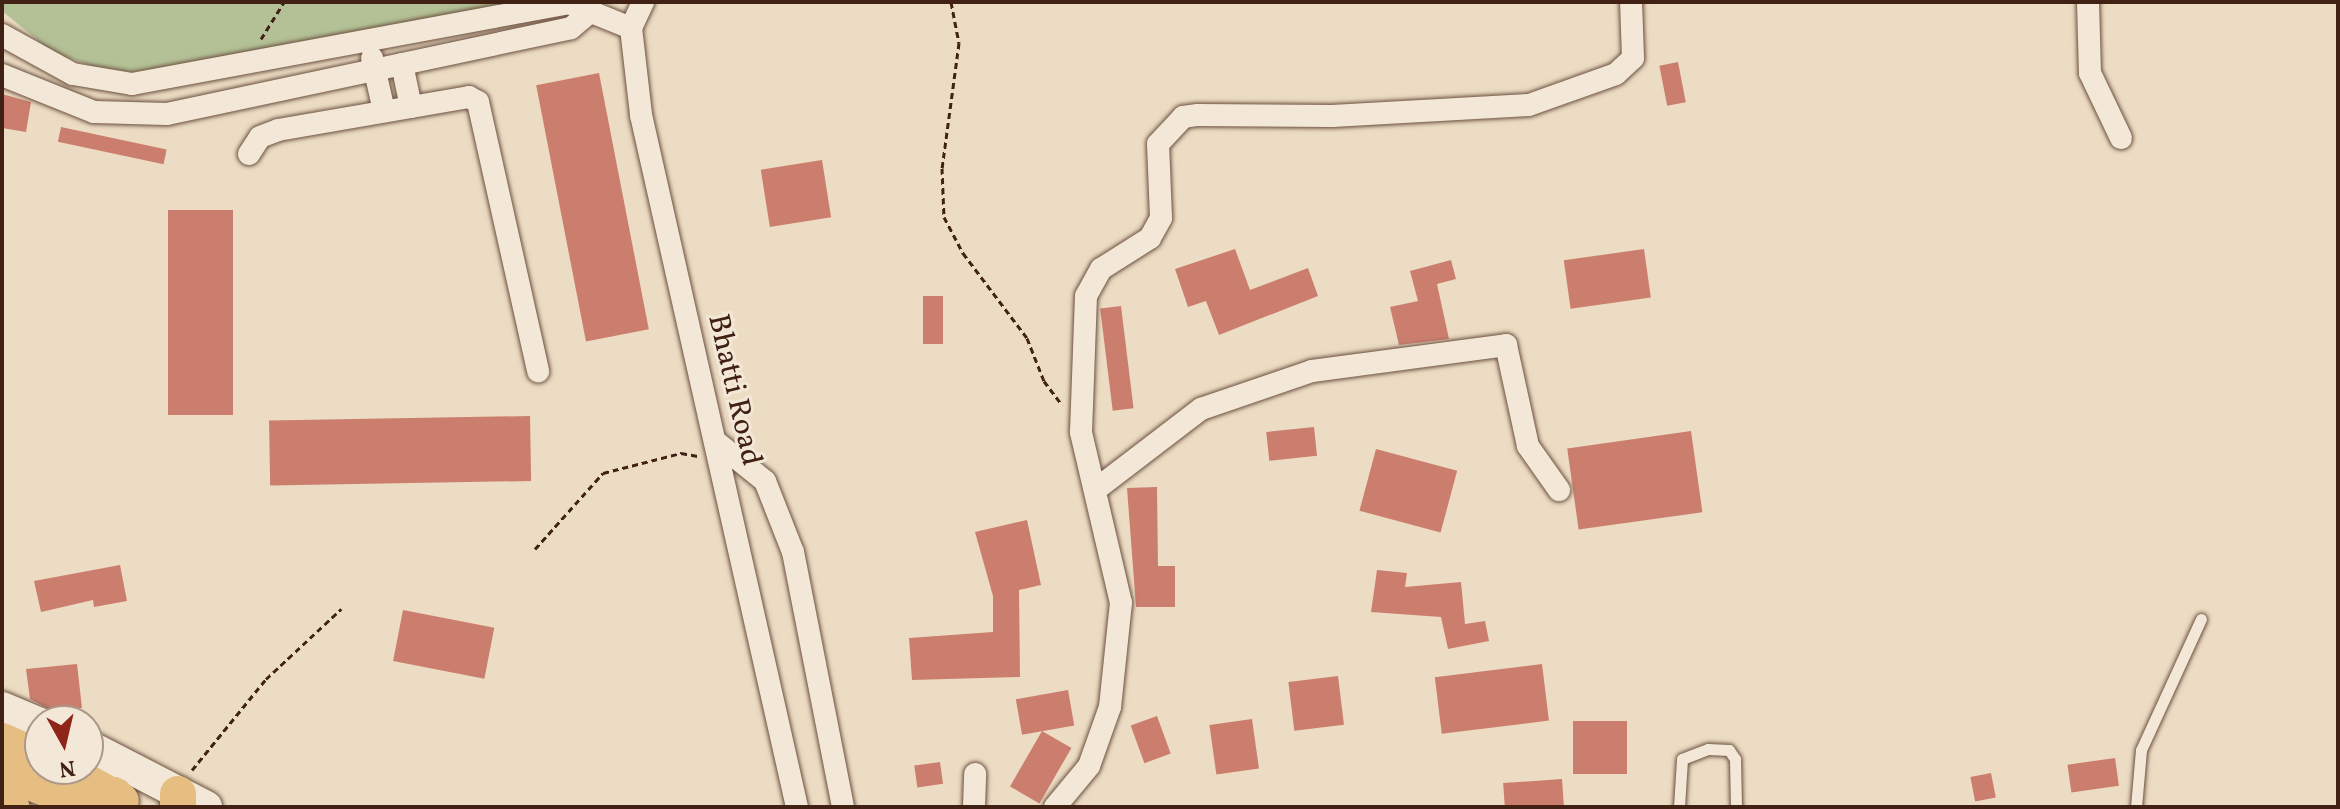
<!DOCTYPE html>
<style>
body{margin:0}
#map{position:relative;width:2340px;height:809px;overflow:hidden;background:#ecdcc3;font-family:Vollkorn,serif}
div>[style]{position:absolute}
.green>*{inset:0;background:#b4c196}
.building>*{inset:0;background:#cb7e6e;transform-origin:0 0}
.path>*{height:3px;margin-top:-1.5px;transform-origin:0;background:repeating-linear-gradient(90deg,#402113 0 6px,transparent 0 10px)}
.roads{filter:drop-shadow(0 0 2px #6b503f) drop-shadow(0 0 2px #6b503f)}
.lane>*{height:11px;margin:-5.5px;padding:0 5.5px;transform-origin:5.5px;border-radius:5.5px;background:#f3e8d8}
.street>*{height:22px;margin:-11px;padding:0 11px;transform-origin:11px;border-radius:11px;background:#f3e8d8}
.secondary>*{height:32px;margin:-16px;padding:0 16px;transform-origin:16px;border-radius:16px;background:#f3e8d8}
.primary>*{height:36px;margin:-18px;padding:0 18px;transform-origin:18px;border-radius:18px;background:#e6be82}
.highway>*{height:40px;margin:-20px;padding:0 20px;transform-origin:20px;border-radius:20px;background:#e6be82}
span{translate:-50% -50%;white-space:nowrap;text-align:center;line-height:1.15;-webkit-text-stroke:6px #f3e8d8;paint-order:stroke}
.street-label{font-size:30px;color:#402113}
.frame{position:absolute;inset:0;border:4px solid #402113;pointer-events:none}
.north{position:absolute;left:24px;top:705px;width:80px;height:80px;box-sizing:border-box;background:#f3e8d8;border:2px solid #ab9889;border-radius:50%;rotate:172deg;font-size:22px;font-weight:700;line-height:32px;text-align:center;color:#402113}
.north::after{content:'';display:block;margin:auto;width:28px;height:36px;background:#8f2418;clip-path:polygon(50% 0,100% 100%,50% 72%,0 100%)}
</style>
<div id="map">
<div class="green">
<div style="clip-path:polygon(2px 2px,531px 2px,133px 72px,95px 67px,52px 52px,2px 11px)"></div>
</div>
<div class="building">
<div style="left:1678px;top:62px;width:41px;height:19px;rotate:79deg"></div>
<div style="left:599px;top:73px;width:261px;height:64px;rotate:79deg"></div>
<div style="clip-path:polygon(2px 94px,31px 102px,26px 132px,2px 128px)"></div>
<div style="left:61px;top:127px;width:108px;height:15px;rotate:12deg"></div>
<div style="left:822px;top:160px;width:58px;height:62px;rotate:81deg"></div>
<div style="left:168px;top:210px;width:65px;height:205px"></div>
<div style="clip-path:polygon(1235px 249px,1250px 290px,1308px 268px,1318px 296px,1219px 335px,1206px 301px,1188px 307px,1175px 269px)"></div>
<div style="left:1644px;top:249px;width:49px;height:81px;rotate:82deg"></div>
<div style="clip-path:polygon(1451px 260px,1456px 279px,1437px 284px,1449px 339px,1399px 345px,1390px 307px,1418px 301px,1410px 271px)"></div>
<div style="left:923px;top:296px;width:20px;height:48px"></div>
<div style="left:1121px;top:306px;width:103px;height:21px;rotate:83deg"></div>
<div style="left:530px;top:416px;width:65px;height:261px;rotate:89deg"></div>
<div style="left:1314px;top:427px;width:29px;height:48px;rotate:84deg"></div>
<div style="left:1691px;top:431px;width:82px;height:125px;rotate:82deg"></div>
<div style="left:1376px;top:449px;width:84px;height:64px;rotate:15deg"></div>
<div style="clip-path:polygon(1157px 487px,1158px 566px,1175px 566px,1175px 607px,1136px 607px,1127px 488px)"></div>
<div style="clip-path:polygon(1027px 520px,1041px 585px,1019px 590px,1020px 677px,912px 680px,909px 638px,993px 632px,993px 596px,975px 532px)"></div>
<div style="clip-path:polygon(120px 565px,127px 601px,94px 607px,93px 600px,41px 612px,34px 581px)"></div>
<div style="clip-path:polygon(1377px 570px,1407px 573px,1405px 587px,1461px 582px,1465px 624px,1485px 621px,1489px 641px,1448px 649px,1441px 617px,1371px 612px)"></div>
<div style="left:403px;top:610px;width:93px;height:52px;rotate:11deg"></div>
<div style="clip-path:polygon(77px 664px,82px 708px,53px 711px,30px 699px,26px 669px)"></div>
<div style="left:1542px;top:664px;width:57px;height:108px;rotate:83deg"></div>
<div style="left:1338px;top:676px;width:49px;height:50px;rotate:83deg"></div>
<div style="left:1068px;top:690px;width:36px;height:53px;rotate:80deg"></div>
<div style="left:1157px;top:716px;width:40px;height:28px;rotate:70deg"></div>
<div style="left:1252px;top:719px;width:50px;height:43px;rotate:82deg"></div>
<div style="left:1627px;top:721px;width:53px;height:54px;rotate:90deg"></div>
<div style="left:1042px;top:731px;width:34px;height:64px;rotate:30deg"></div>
<div style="left:2115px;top:758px;width:28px;height:48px;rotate:82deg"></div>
<div style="left:940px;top:762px;width:22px;height:26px;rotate:82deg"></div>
<div style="left:1991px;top:773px;width:25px;height:21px;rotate:79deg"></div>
<div style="left:1562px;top:779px;width:28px;height:59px;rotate:86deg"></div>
</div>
<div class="path">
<div style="left:312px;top:2px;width:5px"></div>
<div style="left:951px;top:2px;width:42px;rotate:79deg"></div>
<div style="left:959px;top:43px;width:126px;rotate:97.7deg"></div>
<div style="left:942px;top:168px;width:49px;rotate:87.7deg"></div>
<div style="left:944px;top:217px;width:41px;rotate:62.2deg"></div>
<div style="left:963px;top:253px;width:106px;rotate:53deg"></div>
<div style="left:1027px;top:338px;width:46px;rotate:68.4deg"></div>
<div style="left:1044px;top:381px;width:30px;rotate:53deg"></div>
<div style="left:261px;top:39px;width:44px;rotate:-58.1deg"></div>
<div style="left:535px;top:549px;width:102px;rotate:-48.2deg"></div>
<div style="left:603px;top:473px;width:81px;rotate:-14.4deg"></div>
<div style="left:681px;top:453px;width:17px;rotate:10deg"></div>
<div style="left:192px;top:770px;width:117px;rotate:-50.9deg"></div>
<div style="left:266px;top:679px;width:103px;rotate:-43deg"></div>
</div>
<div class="roads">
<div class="lane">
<div style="left:1679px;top:807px;width:48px;rotate:-86.4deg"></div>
<div style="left:1682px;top:759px;width:28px;rotate:-21deg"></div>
<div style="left:1708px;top:749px;width:21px;rotate:3deg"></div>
<div style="left:1729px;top:750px;width:11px;rotate:56deg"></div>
<div style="left:1735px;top:759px;width:48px;rotate:88.8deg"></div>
<div style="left:2136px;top:807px;width:57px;rotate:-85deg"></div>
<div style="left:2141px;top:750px;width:144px;rotate:-65.4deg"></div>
</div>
<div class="street">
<div style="left:2088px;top:2px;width:71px;rotate:88.4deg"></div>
<div style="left:2090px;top:73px;width:72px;rotate:64.5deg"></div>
<div style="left:631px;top:28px;width:29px;rotate:-65deg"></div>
<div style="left:2px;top:35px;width:81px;rotate:28.8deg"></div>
<div style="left:73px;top:74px;width:60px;rotate:9.6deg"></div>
<div style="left:132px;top:84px;width:444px;rotate:-10.5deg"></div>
<div style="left:569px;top:3px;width:67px;rotate:22deg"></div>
<div style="left:631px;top:28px;width:88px;rotate:83.4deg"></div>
<div style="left:641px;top:115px;width:709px;rotate:77.3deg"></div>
<div style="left:372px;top:58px;width:54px;rotate:77.2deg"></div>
<div style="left:402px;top:64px;width:44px;rotate:78.2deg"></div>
<div style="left:2px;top:75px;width:99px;rotate:21.9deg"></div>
<div style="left:94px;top:112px;width:73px;rotate:1.6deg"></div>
<div style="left:167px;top:114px;width:413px;rotate:-12deg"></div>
<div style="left:571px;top:28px;width:25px;rotate:-40deg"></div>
<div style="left:249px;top:154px;width:20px;rotate:-57deg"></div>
<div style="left:260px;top:137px;width:19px;rotate:-21deg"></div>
<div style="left:278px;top:130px;width:194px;rotate:-9.8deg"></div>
<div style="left:469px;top:97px;width:10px;rotate:29deg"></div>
<div style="left:478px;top:102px;width:276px;rotate:77.4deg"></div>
<div style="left:715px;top:441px;width:64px;rotate:38.7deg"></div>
<div style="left:765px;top:481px;width:76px;rotate:68.5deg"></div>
<div style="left:793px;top:552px;width:260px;rotate:78.9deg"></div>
<div style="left:1095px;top:490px;width:133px;rotate:-37.4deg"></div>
<div style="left:1201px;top:409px;width:117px;rotate:-18.9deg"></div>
<div style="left:1312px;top:371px;width:196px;rotate:-7.6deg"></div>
<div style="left:1506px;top:345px;width:103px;rotate:77.7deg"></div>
<div style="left:1528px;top:446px;width:54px;rotate:54.8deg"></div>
<div style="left:974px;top:807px;width:33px;rotate:-88deg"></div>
<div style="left:1055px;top:807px;width:53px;rotate:-50.3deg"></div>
<div style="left:1089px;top:766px;width:63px;rotate:-70.4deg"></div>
<div style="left:1110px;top:707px;width:105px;rotate:-84deg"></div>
<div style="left:1121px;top:603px;width:176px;rotate:-103.2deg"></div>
<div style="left:1081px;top:432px;width:136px;rotate:-87.9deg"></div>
<div style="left:1086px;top:296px;width:31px;rotate:-61deg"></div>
<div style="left:1101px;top:269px;width:58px;rotate:-32.3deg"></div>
<div style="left:1150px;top:238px;width:23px;rotate:-61deg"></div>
<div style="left:1161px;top:218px;width:74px;rotate:-92.3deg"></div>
<div style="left:1158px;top:144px;width:37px;rotate:-47deg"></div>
<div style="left:1183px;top:117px;width:15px;rotate:-8deg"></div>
<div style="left:1198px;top:115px;width:134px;rotate:0.4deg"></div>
<div style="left:1332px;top:116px;width:197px;rotate:-3.2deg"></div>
<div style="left:1529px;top:105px;width:92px;rotate:-19.6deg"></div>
<div style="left:1616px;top:74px;width:23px;rotate:-43deg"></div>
<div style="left:1633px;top:58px;width:56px;rotate:-92deg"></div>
</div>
<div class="secondary">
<div style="left:2px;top:708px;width:41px;rotate:22.8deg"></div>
<div style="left:88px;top:746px;width:133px;rotate:27.3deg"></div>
</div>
<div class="primary">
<div style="left:2px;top:741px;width:42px;rotate:24.1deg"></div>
<div style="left:63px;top:769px;width:66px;rotate:28.9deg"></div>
<div style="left:178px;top:807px;width:13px;rotate:-90deg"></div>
</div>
<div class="highway">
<div style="left:2px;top:769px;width:82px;rotate:21.5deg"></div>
<div style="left:78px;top:799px;width:36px;rotate:-3deg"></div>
<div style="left:2px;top:804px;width:8px;rotate:23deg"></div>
</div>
</div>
<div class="street-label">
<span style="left:734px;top:390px;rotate:77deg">Bhatti Road</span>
</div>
<div class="frame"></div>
<div class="north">N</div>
</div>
